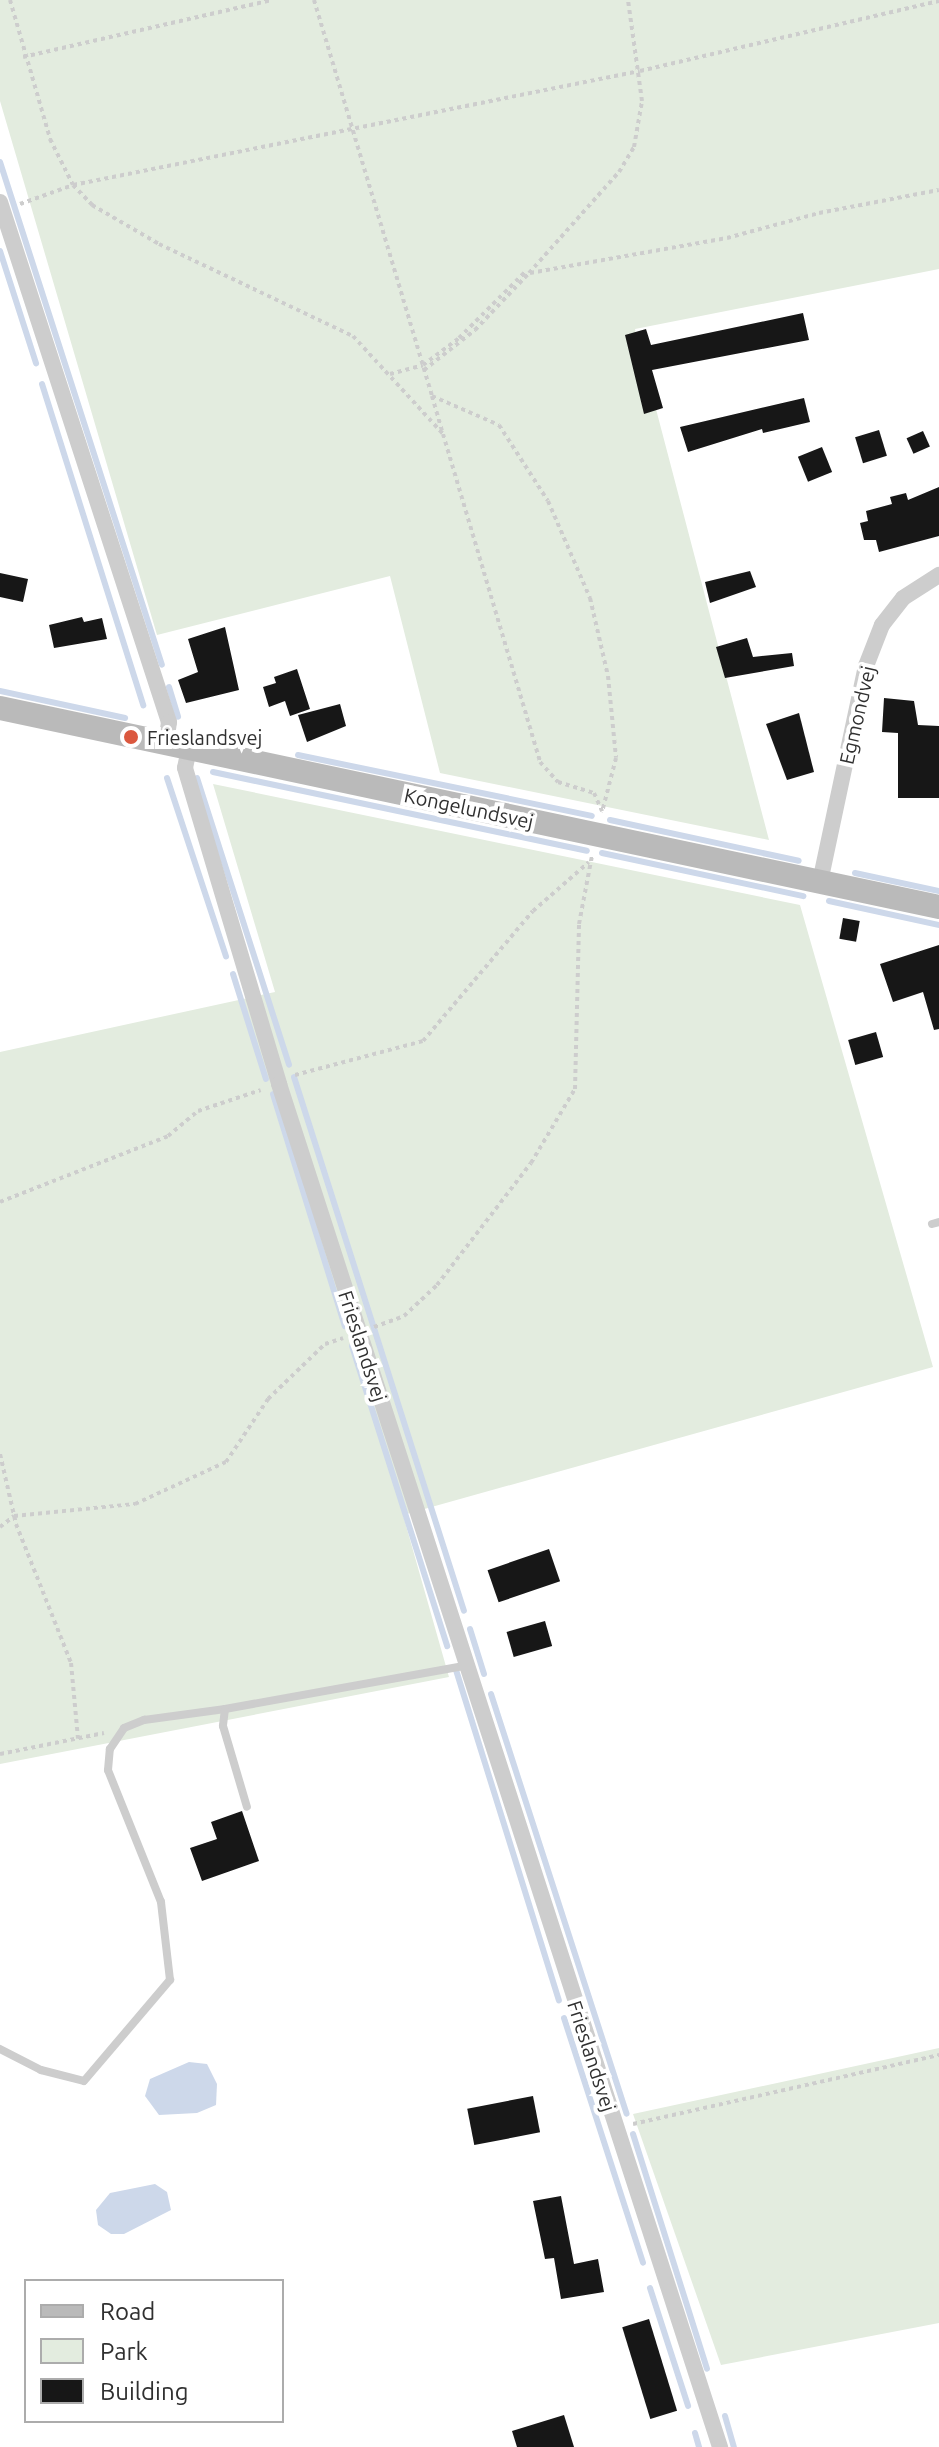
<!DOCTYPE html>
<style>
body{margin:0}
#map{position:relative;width:939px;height:2447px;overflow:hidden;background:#fff;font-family:Ubuntu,sans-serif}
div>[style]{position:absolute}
.green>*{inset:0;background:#e3ecdf}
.water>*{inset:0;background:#cdd8ea}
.stream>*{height:6px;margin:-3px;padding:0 3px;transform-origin:3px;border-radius:3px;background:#cdd8ea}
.building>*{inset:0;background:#171717;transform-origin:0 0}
.path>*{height:4px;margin-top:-2px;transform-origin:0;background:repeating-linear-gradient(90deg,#cdcdcd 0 4px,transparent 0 8px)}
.lane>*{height:8px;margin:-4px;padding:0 4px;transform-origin:4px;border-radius:4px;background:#cdcdcd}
.street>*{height:16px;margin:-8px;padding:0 8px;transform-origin:8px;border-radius:8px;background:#cdcdcd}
.secondary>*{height:24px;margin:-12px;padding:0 12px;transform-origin:12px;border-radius:12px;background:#bababa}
.dots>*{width:22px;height:22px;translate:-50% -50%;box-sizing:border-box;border:4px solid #fff;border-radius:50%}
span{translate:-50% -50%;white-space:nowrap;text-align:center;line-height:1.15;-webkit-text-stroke:8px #fff;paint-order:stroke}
.street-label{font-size:20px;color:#303030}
.poi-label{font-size:20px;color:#303030}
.left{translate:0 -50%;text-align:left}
.legend{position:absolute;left:24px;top:2279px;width:260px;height:144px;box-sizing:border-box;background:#fff;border:2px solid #acacac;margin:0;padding:10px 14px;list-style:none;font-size:24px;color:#303030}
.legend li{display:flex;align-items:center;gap:16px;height:40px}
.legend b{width:40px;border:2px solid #acacac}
</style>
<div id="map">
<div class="green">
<div style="clip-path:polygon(0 0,939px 0,939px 269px,635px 329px,769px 840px,440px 773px,390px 576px,157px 635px,0 101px)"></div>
<div style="clip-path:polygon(213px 784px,800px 905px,933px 1367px,403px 1515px,449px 1677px,0 1764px,0 1052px,275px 992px)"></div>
<div style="clip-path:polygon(939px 2048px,939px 2323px,721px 2365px,633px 2114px)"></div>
</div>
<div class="water">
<div style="clip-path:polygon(189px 2062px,207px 2064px,217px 2084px,216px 2105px,197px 2113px,159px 2115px,145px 2096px,150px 2079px)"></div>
<div style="clip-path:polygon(155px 2184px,167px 2192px,171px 2210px,124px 2234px,111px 2234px,98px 2225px,96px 2210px,110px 2193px)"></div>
</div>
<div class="stream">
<div style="left:0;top:162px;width:528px;rotate:72.15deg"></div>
<div style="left:0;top:251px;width:118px;rotate:72.2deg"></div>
<div style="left:42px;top:384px;width:337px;rotate:72.5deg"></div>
<div style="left:169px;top:687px;width:31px;rotate:73deg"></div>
<div style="left:0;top:691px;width:128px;rotate:12.2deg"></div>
<div style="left:298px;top:755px;width:300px;rotate:11.7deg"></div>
<div style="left:213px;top:772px;width:382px;rotate:11.9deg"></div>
<div style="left:167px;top:778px;width:188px;rotate:71.7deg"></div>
<div style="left:197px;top:778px;width:301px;rotate:72.2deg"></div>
<div style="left:610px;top:820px;width:193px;rotate:12.2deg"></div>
<div style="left:602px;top:853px;width:206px;rotate:12.1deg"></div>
<div style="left:855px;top:873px;width:86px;rotate:12.1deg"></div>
<div style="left:829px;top:901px;width:113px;rotate:12.3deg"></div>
<div style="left:233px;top:974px;width:110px;rotate:72.6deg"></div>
<div style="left:294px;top:1077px;width:560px;rotate:72.34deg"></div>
<div style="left:273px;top:1094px;width:243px;rotate:72.8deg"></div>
<div style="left:352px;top:1346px;width:315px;rotate:72.4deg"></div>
<div style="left:470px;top:1629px;width:47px;rotate:72.7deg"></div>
<div style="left:456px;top:1670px;width:346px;rotate:72.7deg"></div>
<div style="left:491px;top:1694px;width:441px;rotate:72.1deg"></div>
<div style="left:564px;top:2018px;width:257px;rotate:72.1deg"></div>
<div style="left:633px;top:2134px;width:246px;rotate:72.5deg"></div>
<div style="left:650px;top:2288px;width:124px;rotate:72.1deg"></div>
<div style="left:725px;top:2416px;width:32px;rotate:74deg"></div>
<div style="left:695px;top:2433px;width:15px;rotate:74deg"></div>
</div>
<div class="building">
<div style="clip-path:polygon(803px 313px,809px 340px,652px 370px,663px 408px,644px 414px,625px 335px,646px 329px,651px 345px)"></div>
<div style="clip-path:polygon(804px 398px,810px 422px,763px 433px,762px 429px,688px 452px,680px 427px)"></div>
<div style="left:879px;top:430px;width:27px;height:25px;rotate:73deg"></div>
<div style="left:923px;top:431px;width:17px;height:18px;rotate:66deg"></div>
<div style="left:822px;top:447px;width:27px;height:26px;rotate:68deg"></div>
<div style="clip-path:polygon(939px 487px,939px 536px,879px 552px,876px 540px,864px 540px,860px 523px,868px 521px,866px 511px,892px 504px,890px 497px,906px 493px,908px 500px)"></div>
<div style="clip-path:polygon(750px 571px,756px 587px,710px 603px,705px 582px)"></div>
<div style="clip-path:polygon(0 573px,28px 579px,23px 602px,0 597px)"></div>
<div style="clip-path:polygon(82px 617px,84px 622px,102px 618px,107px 639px,54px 648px,49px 625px)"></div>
<div style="clip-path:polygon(225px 627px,239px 690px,186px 703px,178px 680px,198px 672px,188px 639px)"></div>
<div style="clip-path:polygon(747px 638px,753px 657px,792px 653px,794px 666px,725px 678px,716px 647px)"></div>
<div style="clip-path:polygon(297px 669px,310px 709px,290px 716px,285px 701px,269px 707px,263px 687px,276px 683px,274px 677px)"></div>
<div style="clip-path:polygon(884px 698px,914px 701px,918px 725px,939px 726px,939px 798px,898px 798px,898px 733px,882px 732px)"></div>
<div style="clip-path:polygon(340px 704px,346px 726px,307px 742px,298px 715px)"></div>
<div style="clip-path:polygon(799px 713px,814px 772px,787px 780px,766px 724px)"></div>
<div style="left:843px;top:918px;width:17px;height:21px;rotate:10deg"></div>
<div style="clip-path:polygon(939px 945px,939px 1029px,934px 1030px,923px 992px,893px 1002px,880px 964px)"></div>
<div style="left:876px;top:1032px;width:26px;height:29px;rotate:74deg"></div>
<div style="left:549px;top:1549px;width:34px;height:65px;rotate:71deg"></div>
<div style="left:545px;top:1621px;width:26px;height:40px;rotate:74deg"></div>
<div style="clip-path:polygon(242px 1811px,259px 1861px,202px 1881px,190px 1848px,217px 1839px,211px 1822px)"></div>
<div style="left:533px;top:2096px;width:37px;height:67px;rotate:79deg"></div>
<div style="clip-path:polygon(561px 2196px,574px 2264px,598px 2259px,604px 2292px,561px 2299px,554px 2258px,545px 2259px,533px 2201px)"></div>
<div style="left:649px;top:2319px;width:96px;height:28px;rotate:73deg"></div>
<div style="clip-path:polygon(564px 2415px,574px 2447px,517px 2447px,512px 2431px)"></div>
</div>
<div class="path">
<div style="left:10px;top:0;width:145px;rotate:73.9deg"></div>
<div style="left:50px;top:139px;width:51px;rotate:63.4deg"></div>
<div style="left:73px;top:185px;width:28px;rotate:46deg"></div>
<div style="left:92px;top:205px;width:78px;rotate:30.2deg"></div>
<div style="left:159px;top:244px;width:215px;rotate:25.4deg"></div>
<div style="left:353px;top:336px;width:133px;rotate:47.4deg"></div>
<div style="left:443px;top:434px;width:342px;rotate:73.5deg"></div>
<div style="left:540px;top:762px;width:27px;rotate:48deg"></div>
<div style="left:558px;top:782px;width:38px;rotate:17deg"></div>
<div style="left:594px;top:793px;width:20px;rotate:66deg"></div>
<div style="left:314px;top:0;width:413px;rotate:73.4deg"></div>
<div style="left:432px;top:396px;width:73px;rotate:23.4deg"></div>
<div style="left:499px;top:425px;width:90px;rotate:57.2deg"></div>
<div style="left:548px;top:501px;width:106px;rotate:66.6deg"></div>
<div style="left:590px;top:598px;width:80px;rotate:77deg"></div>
<div style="left:608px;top:676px;width:82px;rotate:84.4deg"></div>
<div style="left:616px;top:758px;width:56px;rotate:104.5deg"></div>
<div style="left:23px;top:57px;width:254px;rotate:-12.9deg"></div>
<div style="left:20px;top:204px;width:56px;rotate:-19.7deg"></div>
<div style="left:73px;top:185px;width:578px;rotate:-11.37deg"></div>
<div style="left:640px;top:71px;width:307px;rotate:-13.2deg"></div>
<div style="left:530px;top:273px;width:200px;rotate:-10.1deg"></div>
<div style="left:727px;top:238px;width:95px;rotate:-15.2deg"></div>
<div style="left:819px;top:213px;width:122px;rotate:-10.9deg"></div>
<div style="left:424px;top:370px;width:65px;rotate:-38.1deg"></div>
<div style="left:475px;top:330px;width:79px;rotate:-46.5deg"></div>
<div style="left:529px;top:273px;width:135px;rotate:-48.3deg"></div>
<div style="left:619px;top:172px;width:29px;rotate:-59deg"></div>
<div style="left:634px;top:147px;width:47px;rotate:-80.1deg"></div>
<div style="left:642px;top:101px;width:102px;rotate:-97.9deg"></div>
<div style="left:390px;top:374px;width:34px;rotate:-15deg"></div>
<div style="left:423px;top:365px;width:45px;rotate:-36.9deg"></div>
<div style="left:459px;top:338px;width:93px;rotate:-45deg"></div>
<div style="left:432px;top:396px;width:37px;rotate:74deg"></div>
<div style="left:295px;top:1075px;width:132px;rotate:-14.9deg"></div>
<div style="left:423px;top:1041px;width:170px;rotate:-49.8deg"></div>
<div style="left:533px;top:911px;width:74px;rotate:-41.2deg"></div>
<div style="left:0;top:1202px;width:180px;rotate:-21.4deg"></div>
<div style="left:168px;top:1136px;width:39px;rotate:-40deg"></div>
<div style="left:198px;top:1111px;width:66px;rotate:-18.4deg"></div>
<div style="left:374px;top:1327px;width:32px;rotate:-20deg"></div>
<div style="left:404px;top:1316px;width:45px;rotate:-43.2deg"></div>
<div style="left:437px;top:1285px;width:154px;rotate:-52.4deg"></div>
<div style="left:531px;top:1163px;width:86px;rotate:-59.3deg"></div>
<div style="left:575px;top:1089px;width:165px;rotate:-88.6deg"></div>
<div style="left:579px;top:924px;width:69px;rotate:-79.2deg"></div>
<div style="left:0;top:1454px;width:72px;rotate:77.1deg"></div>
<div style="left:16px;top:1524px;width:149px;rotate:68.4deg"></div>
<div style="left:71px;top:1663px;width:76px;rotate:84.7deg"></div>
<div style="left:0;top:1527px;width:18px;rotate:-38deg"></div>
<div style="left:14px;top:1516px;width:122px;rotate:-5.7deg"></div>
<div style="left:135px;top:1504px;width:100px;rotate:-24.8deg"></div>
<div style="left:226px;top:1462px;width:76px;rotate:-56.3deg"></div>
<div style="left:268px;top:1399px;width:79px;rotate:-44deg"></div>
<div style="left:325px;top:1344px;width:19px;rotate:-18deg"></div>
<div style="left:0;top:1754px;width:106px;rotate:-11.4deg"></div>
<div style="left:633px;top:2124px;width:314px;rotate:-12.7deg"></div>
</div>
<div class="lane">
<div style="left:932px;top:1224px;width:7px;rotate:-16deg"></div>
<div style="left:225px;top:1709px;width:244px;rotate:-10.2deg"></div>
<div style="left:0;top:2049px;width:46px;rotate:27.1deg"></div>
<div style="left:41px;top:2070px;width:44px;rotate:14.3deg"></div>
<div style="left:84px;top:2081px;width:133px;rotate:-49.6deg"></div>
<div style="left:170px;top:1980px;width:79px;rotate:-96.6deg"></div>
<div style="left:161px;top:1902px;width:142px;rotate:-111.9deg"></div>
<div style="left:108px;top:1770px;width:21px;rotate:-85deg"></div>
<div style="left:110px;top:1749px;width:25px;rotate:-56deg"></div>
<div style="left:124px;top:1728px;width:22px;rotate:-22deg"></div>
<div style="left:144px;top:1720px;width:82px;rotate:-7.7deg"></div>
<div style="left:225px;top:1709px;width:17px;rotate:97deg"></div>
<div style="left:223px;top:1726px;width:84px;rotate:73.5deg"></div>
</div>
<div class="street">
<div style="left:0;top:202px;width:547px;rotate:72deg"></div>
<div style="left:169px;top:722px;width:22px;rotate:98deg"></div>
<div style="left:189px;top:749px;width:19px;rotate:102deg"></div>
<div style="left:185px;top:768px;width:330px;rotate:73.4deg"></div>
<div style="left:279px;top:1084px;width:1433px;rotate:72.07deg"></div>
<div style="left:820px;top:882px;width:221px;rotate:-78deg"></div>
<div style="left:866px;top:666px;width:44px;rotate:-68.7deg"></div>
<div style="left:882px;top:625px;width:34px;rotate:-52deg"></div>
<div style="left:903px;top:598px;width:43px;rotate:-32.6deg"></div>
</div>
<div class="secondary">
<div style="left:0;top:708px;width:960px;rotate:11.97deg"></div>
</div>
<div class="dots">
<div style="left:131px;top:737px;background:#db583f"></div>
</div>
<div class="street-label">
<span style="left:857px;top:715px;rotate:-77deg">Egmondvej</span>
<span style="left:469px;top:808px;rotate:12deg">Kongelundsvej</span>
<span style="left:363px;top:1346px;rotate:72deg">Frieslandsvej</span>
<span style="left:592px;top:2056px;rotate:72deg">Frieslandsvej</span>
</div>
<div class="poi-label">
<span class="left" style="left:147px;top:737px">Frieslandsvej</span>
</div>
<ul class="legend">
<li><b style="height:10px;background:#bababa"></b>Road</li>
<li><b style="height:22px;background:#e3ecdf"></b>Park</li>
<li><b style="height:22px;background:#171717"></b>Building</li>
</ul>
</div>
